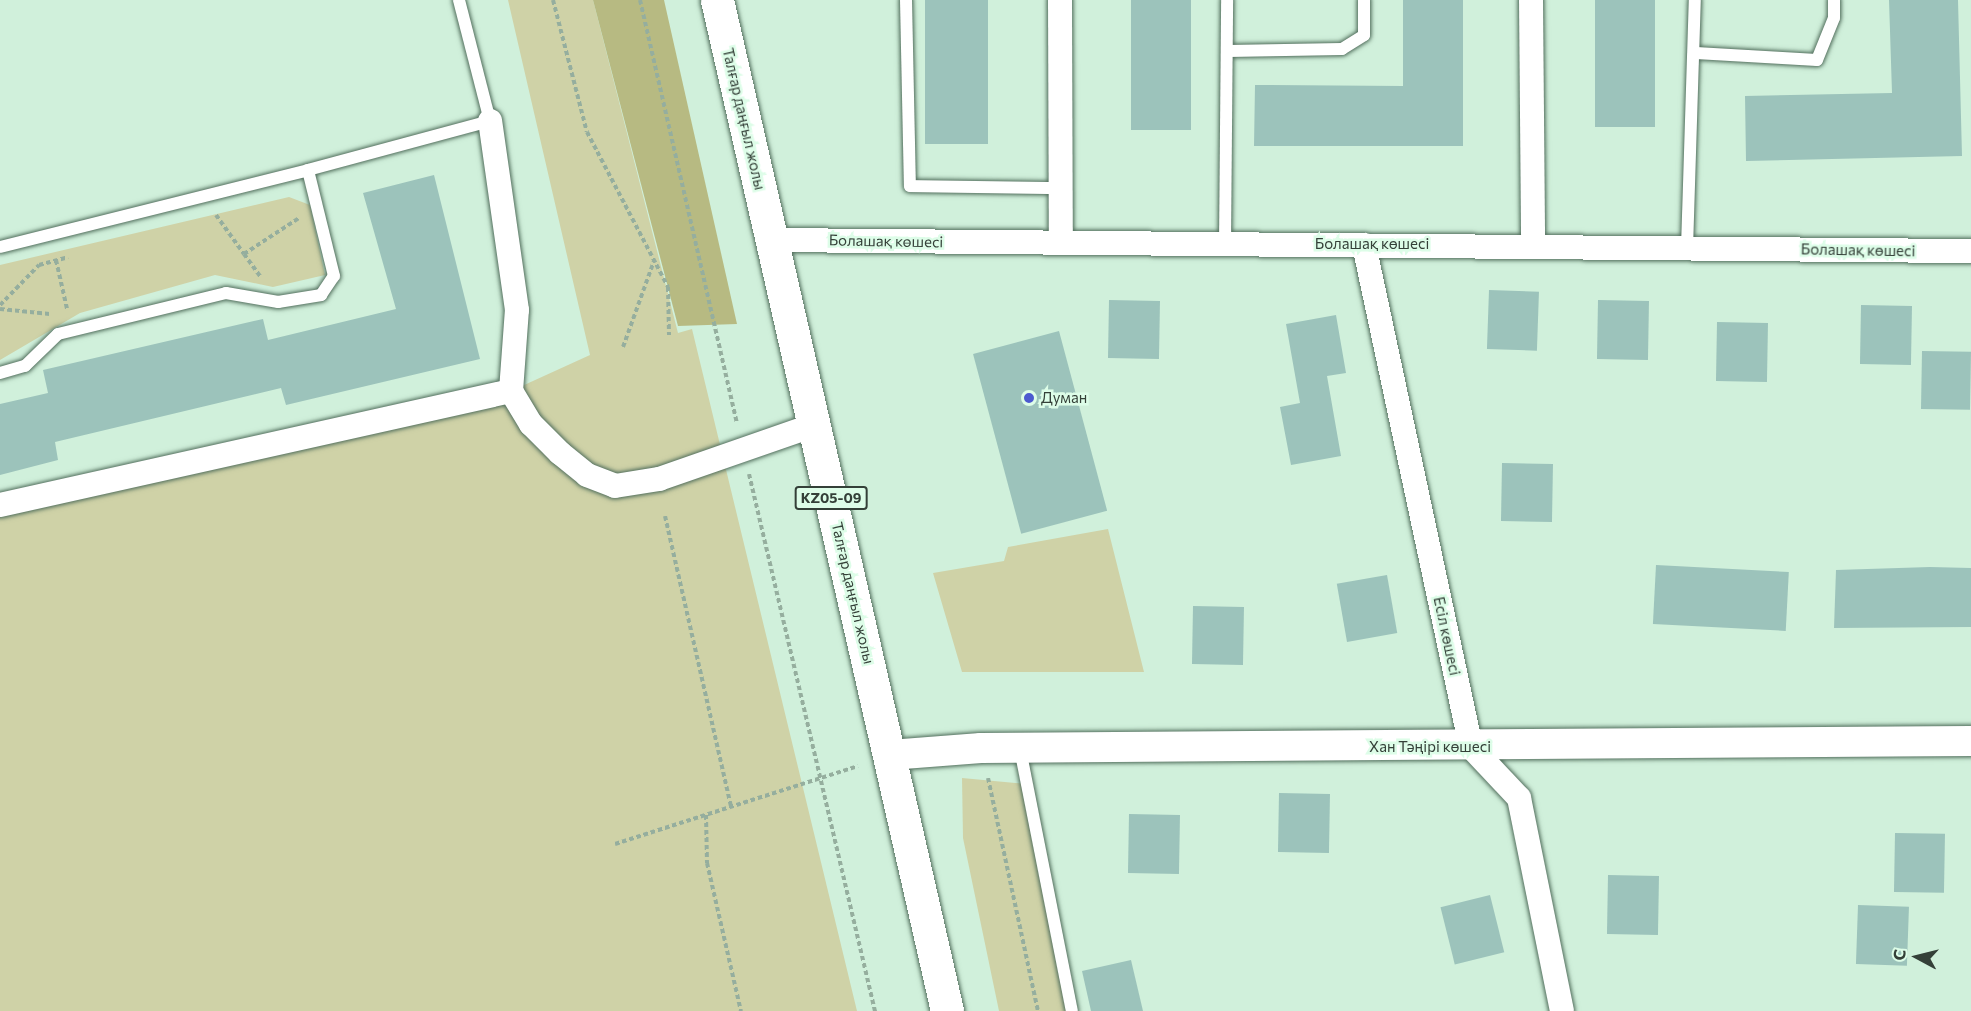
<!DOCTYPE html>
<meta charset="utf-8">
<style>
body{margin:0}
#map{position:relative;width:1971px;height:1011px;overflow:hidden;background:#d0f0db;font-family:Commissioner,sans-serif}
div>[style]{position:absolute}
.green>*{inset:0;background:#cfd2a7}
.forest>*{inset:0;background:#b7ba82}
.building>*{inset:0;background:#9cc3bb;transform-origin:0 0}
.path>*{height:4px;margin-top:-2px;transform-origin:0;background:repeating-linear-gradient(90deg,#95ae9e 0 4.5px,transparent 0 7.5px)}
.roads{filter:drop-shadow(0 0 2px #526f5d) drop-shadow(0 0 2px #526f5d)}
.service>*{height:12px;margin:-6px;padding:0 6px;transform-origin:6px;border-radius:6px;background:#fff}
.minor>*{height:24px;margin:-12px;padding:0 12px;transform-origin:12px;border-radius:12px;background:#fff}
.tertiary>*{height:30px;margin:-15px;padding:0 15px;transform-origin:15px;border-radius:15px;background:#fff}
.primary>*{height:33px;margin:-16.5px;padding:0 16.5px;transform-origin:16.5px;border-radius:16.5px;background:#fff}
.dots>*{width:16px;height:16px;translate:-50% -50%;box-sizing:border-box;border:3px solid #ddfde8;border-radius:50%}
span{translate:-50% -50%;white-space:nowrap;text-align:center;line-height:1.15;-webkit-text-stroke:5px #ddfde8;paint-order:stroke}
.shield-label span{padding:2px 4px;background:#ddfde8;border:2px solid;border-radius:4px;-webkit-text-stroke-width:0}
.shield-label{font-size:14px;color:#344038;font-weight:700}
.street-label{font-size:15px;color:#344038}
.poi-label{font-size:15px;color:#344038}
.left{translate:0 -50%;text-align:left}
.north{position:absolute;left:1887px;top:927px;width:60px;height:60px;-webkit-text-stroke:4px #ddfde8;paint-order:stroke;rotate:277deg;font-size:16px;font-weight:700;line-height:24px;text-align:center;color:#344038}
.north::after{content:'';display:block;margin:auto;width:21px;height:27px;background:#344038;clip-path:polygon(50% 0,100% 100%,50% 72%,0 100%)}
</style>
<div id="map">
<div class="green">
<div style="clip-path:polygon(508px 0,593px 0,678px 333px,692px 329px,857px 1011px,0 1011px,0 505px,511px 391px,590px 355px)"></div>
<div style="clip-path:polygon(289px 197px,310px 205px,325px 275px,273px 287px,215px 275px,80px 313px,0 360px,0 265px)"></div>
<div style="clip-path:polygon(1108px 529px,1144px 672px,962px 672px,933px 573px,1004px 561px,1008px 547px)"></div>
<div style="clip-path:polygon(962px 778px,1027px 784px,1072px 1011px,999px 1011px,963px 838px)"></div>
</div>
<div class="forest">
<div style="clip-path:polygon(593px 0,664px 0,737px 324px,678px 326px)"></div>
</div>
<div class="building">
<div style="left:925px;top:0;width:63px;height:144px"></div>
<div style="left:1131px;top:0;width:60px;height:130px"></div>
<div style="clip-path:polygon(1403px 0,1463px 0,1463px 146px,1254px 146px,1255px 85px,1403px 86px)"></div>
<div style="left:1595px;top:0;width:60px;height:127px"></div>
<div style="clip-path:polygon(1889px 0,1958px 0,1962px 156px,1746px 161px,1745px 96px,1892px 93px)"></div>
<div style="clip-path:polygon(434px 175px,480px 359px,286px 405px,281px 388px,55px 442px,58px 460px,0 475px,0 404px,48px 393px,43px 370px,263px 319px,268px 340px,396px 309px,363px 193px)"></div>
<div style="left:1489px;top:290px;width:50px;height:59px;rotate:2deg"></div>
<div style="left:1109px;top:300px;width:51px;height:58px;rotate:1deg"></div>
<div style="left:1598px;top:300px;width:51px;height:59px;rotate:1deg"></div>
<div style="left:1861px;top:305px;width:51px;height:59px;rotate:1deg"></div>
<div style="clip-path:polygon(1336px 315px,1346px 373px,1327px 376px,1341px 456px,1291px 465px,1280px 407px,1300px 403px,1286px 324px)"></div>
<div style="left:1717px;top:322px;width:51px;height:59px;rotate:1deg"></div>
<div style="left:1059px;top:331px;width:186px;height:89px;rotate:75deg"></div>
<div style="left:1922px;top:351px;width:49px;height:58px;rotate:1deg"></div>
<div style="left:1502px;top:463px;width:51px;height:58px;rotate:1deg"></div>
<div style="left:1656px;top:565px;width:133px;height:59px;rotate:3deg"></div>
<div style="clip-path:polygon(1930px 567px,1971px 568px,1971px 627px,1834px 628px,1836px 570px)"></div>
<div style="left:1387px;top:575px;width:59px;height:51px;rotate:80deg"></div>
<div style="left:1193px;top:606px;width:51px;height:58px;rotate:1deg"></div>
<div style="left:1279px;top:793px;width:51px;height:59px;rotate:1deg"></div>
<div style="left:1129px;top:814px;width:51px;height:59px;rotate:1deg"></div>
<div style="left:1895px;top:833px;width:50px;height:59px;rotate:1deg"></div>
<div style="left:1608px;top:875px;width:51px;height:59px;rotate:1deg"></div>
<div style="left:1490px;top:895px;width:59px;height:51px;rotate:76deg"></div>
<div style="left:1858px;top:905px;width:51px;height:59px;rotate:2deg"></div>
<div style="clip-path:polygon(1131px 960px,1143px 1011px,1091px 1011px,1082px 971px)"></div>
</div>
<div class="path">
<div style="left:553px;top:0;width:136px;rotate:75.6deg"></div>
<div style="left:587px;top:132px;width:175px;rotate:62.4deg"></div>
<div style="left:668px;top:287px;width:48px;rotate:88.8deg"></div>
<div style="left:640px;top:0;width:434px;rotate:77.1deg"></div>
<div style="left:216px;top:215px;width:48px;rotate:54.3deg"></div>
<div style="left:244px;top:254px;width:66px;rotate:-33.2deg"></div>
<div style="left:244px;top:254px;width:29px;rotate:54deg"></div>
<div style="left:56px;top:260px;width:50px;rotate:77.3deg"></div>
<div style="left:0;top:305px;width:56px;rotate:-45.7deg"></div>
<div style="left:39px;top:265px;width:30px;rotate:-15deg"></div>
<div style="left:0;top:309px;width:50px;rotate:5.7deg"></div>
<div style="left:623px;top:347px;width:91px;rotate:-70.2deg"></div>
<div style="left:749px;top:474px;width:552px;rotate:76.8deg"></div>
<div style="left:665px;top:516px;width:297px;rotate:77.2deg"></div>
<div style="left:988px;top:778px;width:238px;rotate:77.9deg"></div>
<div style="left:706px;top:815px;width:48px;rotate:88.8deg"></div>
<div style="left:707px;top:863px;width:152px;rotate:77.1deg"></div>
<div style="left:615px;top:844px;width:255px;rotate:-17.8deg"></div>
</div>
<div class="roads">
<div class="service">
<div style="left:906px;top:0;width:186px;rotate:88.8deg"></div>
<div style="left:910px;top:186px;width:150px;rotate:0.8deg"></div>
<div style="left:1228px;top:51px;width:114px;rotate:-1deg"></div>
<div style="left:1342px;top:49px;width:26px;rotate:-32deg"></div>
<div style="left:1364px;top:35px;width:35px;rotate:-90deg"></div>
<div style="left:1696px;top:53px;width:121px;rotate:3.3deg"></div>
<div style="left:1817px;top:60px;width:45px;rotate:-68deg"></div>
<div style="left:1834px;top:18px;width:18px;rotate:-90deg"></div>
<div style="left:1225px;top:244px;width:244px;rotate:-89.5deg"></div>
<div style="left:0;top:247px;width:317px;rotate:-14deg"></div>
<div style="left:1687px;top:248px;width:248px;rotate:-88.2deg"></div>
<div style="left:0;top:373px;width:26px;rotate:-16deg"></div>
<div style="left:25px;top:366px;width:46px;rotate:-44.1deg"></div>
<div style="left:58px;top:334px;width:173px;rotate:-13.7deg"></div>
<div style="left:226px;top:293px;width:53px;rotate:9.8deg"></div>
<div style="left:278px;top:302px;width:44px;rotate:-9.2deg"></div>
<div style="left:321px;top:295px;width:23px;rotate:-56deg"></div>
<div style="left:334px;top:276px;width:109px;rotate:-103.8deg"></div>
<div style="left:308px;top:170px;width:188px;rotate:-15.1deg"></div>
<div style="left:490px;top:121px;width:125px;rotate:-104.4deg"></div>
<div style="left:1020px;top:749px;width:267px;rotate:78.8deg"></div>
</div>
<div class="minor">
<div style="left:1060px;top:0;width:243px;rotate:89.8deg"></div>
<div style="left:1531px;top:0;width:244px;rotate:89.5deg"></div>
<div style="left:772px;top:240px;width:1199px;rotate:0.53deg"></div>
<div style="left:1364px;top:245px;width:513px;rotate:77.97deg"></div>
<div style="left:1471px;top:747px;width:70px;rotate:46.7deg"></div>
<div style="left:1519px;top:798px;width:217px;rotate:78.6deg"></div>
<div style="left:511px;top:391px;width:39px;rotate:59deg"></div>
<div style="left:531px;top:424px;width:41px;rotate:45deg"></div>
<div style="left:560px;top:453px;width:35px;rotate:39deg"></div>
<div style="left:587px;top:475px;width:30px;rotate:21deg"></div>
<div style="left:615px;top:486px;width:45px;rotate:-9deg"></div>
<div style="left:659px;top:479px;width:164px;rotate:-19.2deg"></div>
<div style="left:0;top:505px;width:524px;rotate:-12.58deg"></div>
<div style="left:511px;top:391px;width:81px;rotate:-85.8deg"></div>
<div style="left:517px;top:310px;width:191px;rotate:-98.1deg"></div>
</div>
<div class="tertiary">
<div style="left:890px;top:755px;width:91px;rotate:-4.4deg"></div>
<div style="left:981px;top:748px;width:990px;rotate:-0.41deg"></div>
</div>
<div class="primary">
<div style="left:717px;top:0;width:1037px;rotate:77.18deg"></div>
</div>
</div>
<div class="dots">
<div style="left:1029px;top:398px;background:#4c5acf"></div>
</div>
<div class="shield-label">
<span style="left:831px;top:498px">KZ05-09</span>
</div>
<div class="street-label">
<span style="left:744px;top:119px;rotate:77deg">Талғар даңғыл жолы</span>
<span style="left:886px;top:241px;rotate:1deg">Болашақ көшесі</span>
<span style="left:1372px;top:244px">Болашақ көшесі</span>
<span style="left:1858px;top:250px;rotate:1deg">Болашақ көшесі</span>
<span style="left:853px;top:593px;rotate:77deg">Талғар даңғыл жолы</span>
<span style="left:1447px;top:636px;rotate:78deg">Есіл көшесі</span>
<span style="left:1430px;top:747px">Хан Тәңірі көшесі</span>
</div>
<div class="poi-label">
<span class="left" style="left:1041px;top:398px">Думан</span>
</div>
<div class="north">С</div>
</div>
